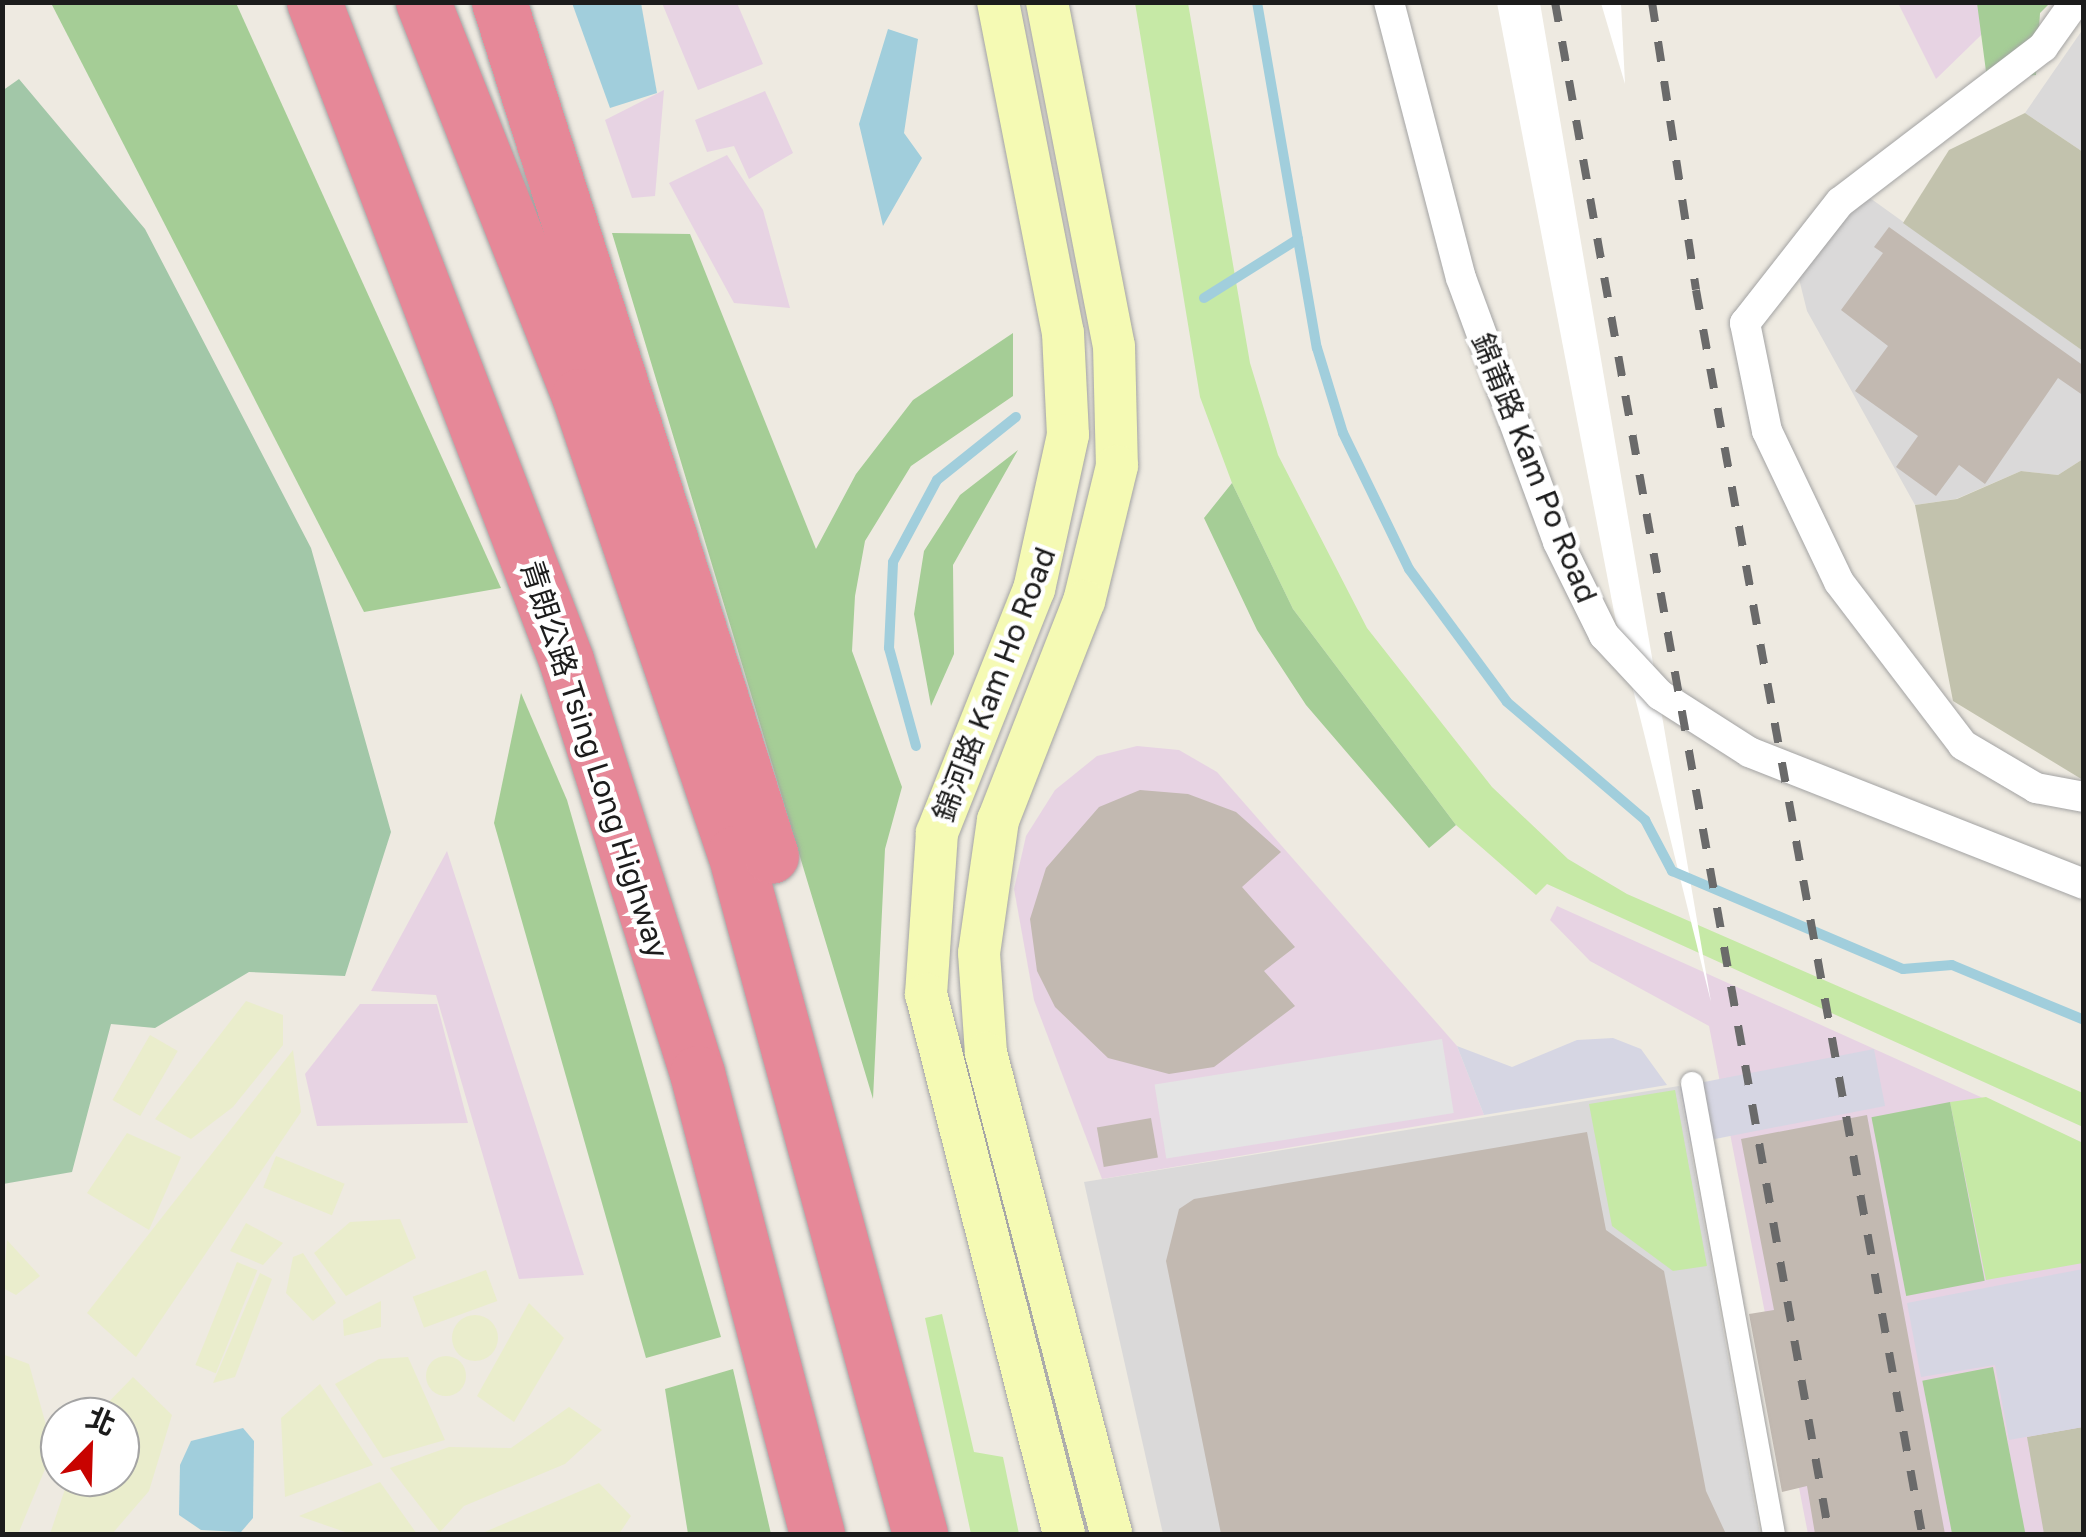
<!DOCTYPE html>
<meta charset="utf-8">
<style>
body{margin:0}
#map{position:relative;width:2086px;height:1537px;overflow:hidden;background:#eeeae1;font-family:"Golos Text","Noto Sans TC",sans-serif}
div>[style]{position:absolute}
.residential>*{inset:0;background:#dad9d9}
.industrial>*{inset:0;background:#e7d3e3}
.construction>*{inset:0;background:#c2c2ad}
.farmland>*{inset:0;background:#eaedcc;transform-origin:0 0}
.round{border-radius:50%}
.grass>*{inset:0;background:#c6e9a6}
.forest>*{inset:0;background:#a5cd96;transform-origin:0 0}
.cemetery>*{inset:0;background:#a2c7a8}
.parking>*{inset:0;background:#e4e4e4;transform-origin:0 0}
.plaza>*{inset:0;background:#d6d6e3;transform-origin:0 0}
.water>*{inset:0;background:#a1cedc}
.pier>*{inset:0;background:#fff}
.stream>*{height:10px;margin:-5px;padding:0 5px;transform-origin:5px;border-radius:5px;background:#a1cedc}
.building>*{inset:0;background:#c2b9b1;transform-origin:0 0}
.roads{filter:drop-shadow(0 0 2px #a3a3a3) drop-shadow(0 0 2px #a3a3a3)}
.pedestrian>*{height:22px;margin:-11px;padding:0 11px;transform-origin:11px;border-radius:11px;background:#fff}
.minor>*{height:30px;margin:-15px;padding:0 15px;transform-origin:15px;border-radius:15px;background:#fff}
.secondary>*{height:42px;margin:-21px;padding:0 21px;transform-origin:21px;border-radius:21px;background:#f5fab4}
.motorway>*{height:55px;margin:-27.5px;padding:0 27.5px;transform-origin:27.5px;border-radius:27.5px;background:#e68898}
.rail>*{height:8px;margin-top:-4px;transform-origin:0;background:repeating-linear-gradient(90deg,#6a6a6a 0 20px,transparent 0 40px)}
span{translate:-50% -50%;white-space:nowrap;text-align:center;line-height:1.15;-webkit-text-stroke:9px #fff;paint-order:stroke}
.street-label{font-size:30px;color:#1c1c1c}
.frame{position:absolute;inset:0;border:5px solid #1c1c1c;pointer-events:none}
.north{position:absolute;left:40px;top:1397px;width:100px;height:100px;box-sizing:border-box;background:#fff;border:2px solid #a4a4a4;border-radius:50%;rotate:23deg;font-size:28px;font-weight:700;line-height:40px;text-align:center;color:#1c1c1c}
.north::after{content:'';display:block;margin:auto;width:35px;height:45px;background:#c80300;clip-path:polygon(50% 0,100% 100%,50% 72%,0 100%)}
</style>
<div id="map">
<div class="residential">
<div style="clip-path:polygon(2083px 29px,2083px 152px,2025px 113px)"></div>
<div style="clip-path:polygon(1863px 193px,2083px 351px,2083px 459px,2058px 475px,2021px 471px,1956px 499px,1915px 505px,1807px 311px,1798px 275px)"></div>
<div style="clip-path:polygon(1679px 1086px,1760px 1534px,1163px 1534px,1084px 1182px)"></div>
</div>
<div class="industrial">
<div style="clip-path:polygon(662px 3px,737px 3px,763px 64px,698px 90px)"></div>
<div style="clip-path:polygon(1898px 3px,2014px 3px,1936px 79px)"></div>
<div style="clip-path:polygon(664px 90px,655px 196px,632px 198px,605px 120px)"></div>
<div style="clip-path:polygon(765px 91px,793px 153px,749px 179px,734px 146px,707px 152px,695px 120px)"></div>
<div style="clip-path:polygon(727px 155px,763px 210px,790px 308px,734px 303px,669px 183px)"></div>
<div style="clip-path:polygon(1137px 746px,1179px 750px,1217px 772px,1457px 1046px,1484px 1115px,1102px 1179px,1034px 1000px,1014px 889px,1026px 836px,1055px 790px,1097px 756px)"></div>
<div style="clip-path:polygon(447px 851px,584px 1275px,519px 1279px,436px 995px,371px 991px)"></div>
<div style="clip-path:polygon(1557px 906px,2083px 1143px,2083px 1534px,1808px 1534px,1709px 1026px,1590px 961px,1550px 920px)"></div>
<div style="clip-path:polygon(360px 1004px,437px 1004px,468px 1123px,317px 1126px,305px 1074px)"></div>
</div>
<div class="construction">
<div style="clip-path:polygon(2025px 113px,2083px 152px,2083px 351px,1903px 223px,1949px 150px)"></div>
<div style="clip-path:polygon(2083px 459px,2083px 780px,1953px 701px,1915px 505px,1957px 499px,2021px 471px,2058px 475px)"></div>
<div style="clip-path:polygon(2083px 1427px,2083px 1534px,2044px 1534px,2027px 1437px)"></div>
</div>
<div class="farmland">
<div style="clip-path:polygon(246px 1001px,283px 1015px,283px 1045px,233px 1107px,191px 1139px,155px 1119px)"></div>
<div style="left:150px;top:1035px;width:32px;height:75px;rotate:30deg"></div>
<div style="clip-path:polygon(293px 1050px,301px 1112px,136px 1357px,87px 1313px)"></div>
<div style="clip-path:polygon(127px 1133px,181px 1157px,149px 1230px,87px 1193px)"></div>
<div style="left:276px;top:1156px;width:74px;height:34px;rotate:22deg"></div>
<div style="clip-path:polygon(400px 1219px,416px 1258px,346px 1296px,314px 1253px,350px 1222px)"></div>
<div style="clip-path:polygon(246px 1223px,283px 1243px,263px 1265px,230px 1251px)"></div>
<div style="clip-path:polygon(7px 1240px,40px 1276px,16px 1295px,3px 1288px)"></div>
<div style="clip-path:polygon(303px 1253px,336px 1303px,313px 1321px,286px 1293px,293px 1257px)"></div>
<div style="left:237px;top:1262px;width:22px;height:111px;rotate:22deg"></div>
<div style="left:486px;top:1270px;width:33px;height:78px;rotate:70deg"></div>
<div style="clip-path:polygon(260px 1273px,272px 1279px,235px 1377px,213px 1383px)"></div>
<div style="clip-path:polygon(381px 1301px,381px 1327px,344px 1336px,343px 1320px)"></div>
<div style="clip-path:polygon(529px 1303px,564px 1338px,514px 1422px,477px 1396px)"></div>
<div class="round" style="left:452px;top:1315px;width:46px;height:46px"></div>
<div style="clip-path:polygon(2px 1354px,29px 1364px,53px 1450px,18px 1534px,3px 1534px)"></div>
<div class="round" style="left:426px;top:1356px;width:40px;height:40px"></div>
<div style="clip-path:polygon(408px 1357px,445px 1440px,383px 1458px,335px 1384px,379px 1359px)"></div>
<div style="clip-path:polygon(133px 1377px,172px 1415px,149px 1491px,112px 1534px,50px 1534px,69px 1477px,120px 1477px,120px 1417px,94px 1417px)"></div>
<div style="clip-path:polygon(320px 1384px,373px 1465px,285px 1497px,281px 1418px)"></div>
<div style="clip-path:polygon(569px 1407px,602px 1430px,565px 1464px,464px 1506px,440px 1532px,390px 1468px,449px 1447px,511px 1448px)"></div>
<div style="clip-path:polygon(380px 1482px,417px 1534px,351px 1534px,299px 1516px)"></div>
<div style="clip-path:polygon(599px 1483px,631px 1516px,619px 1534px,480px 1534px)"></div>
</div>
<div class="grass">
<div style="clip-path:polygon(1135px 3px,1188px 3px,1250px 363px,1278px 455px,1367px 628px,1492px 787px,1568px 859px,1627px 894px,2083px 1093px,2083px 1127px,1547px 884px,1536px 895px,1456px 825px,1293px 609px,1232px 483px,1200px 397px)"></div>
<div style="clip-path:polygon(1675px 1090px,1707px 1266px,1673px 1271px,1612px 1226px,1589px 1104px)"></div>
<div style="clip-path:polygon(1986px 1097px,2083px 1143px,2083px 1263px,1986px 1280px,1950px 1102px)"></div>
<div style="clip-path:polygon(942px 1314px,974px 1452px,1003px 1457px,1019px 1534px,971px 1534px,925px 1318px)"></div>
</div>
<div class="forest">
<div style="clip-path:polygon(51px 3px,236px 3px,501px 588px,364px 612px)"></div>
<div style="clip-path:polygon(1977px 3px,2050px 3px,2040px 13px,2036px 75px,1987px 79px)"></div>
<div style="clip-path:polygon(612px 233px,690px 234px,816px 549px,856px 474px,913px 400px,1013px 333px,1013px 396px,911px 466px,865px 541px,855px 596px,852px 651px,902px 787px,885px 849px,873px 1099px)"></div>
<div style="clip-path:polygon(1018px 450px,953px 565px,954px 654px,931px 706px,914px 614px,924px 551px,960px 495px)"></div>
<div style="clip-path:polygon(1232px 483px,1293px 609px,1456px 825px,1429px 848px,1306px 705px,1257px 630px,1204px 518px)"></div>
<div style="clip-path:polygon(521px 693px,567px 800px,721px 1337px,646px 1358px,494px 823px)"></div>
<div style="left:1950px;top:1102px;width:182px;height:80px;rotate:79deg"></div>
<div style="left:1993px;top:1367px;width:170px;height:72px;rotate:79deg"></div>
<div style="clip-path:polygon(733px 1369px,771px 1534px,688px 1534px,665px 1389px)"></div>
</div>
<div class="cemetery">
<div style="clip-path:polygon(19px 79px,145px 229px,311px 548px,391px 832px,345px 976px,249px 972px,155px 1028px,111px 1024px,72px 1172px,3px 1184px,2px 91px)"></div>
</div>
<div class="parking">
<div style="left:1442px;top:1039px;width:75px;height:291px;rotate:81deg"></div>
</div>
<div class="plaza">
<div style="clip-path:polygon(1613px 1038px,1641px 1049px,1667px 1085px,1484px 1115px,1457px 1046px,1512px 1067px,1577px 1040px)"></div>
<div style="left:1874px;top:1049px;width:58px;height:198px;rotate:79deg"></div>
<div style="clip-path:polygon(2083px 1269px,2083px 1427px,2009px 1440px,1995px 1365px,1921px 1377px,1907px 1303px)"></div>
</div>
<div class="water">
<div style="clip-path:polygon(572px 3px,641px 3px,657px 93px,610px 108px)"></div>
<div style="clip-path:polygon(888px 29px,918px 39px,904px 133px,922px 158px,883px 226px,859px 124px)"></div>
<div style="clip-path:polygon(243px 1428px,254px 1441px,253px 1518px,241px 1532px,201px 1530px,179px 1515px,180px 1465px,191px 1441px)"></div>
</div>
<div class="pier">
<div style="clip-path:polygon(1497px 3px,1540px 3px,1711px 1002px,1615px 617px)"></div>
<div style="clip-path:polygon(1601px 3px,1621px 3px,1625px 84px)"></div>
</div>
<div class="stream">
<div style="left:1257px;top:2px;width:351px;rotate:80.2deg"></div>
<div style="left:1317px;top:348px;width:89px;rotate:73deg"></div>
<div style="left:1343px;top:433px;width:151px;rotate:64.1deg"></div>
<div style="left:1409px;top:569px;width:165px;rotate:53.6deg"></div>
<div style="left:1507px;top:702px;width:182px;rotate:40.5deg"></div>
<div style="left:1645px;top:820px;width:58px;rotate:62.1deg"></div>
<div style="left:1672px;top:871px;width:251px;rotate:23deg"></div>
<div style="left:1903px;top:969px;width:49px;rotate:-4.7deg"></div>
<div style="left:1952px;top:965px;width:143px;rotate:22.6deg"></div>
<div style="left:1204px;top:298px;width:111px;rotate:-32.1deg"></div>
<div style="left:916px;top:746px;width:102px;rotate:-105.4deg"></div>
<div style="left:889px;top:648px;width:86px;rotate:-87.3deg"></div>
<div style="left:893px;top:562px;width:93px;rotate:-61.8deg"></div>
<div style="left:937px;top:480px;width:101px;rotate:-38.6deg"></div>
</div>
<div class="building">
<div style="clip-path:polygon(1889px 227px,2084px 366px,2084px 396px,2058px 378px,1985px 484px,1959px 465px,1936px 496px,1896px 467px,1918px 436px,1855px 391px,1888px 346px,1841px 310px,1883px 253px,1874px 247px)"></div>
<div style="clip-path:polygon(1140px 790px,1188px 794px,1236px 812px,1281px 852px,1242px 887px,1295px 947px,1264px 971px,1295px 1006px,1214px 1067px,1169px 1074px,1108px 1058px,1055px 1007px,1037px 971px,1030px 919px,1046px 868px,1099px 807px)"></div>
<div style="clip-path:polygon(1867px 1115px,1945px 1534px,1815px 1534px,1807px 1486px,1782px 1492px,1749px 1314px,1774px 1310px,1741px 1139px)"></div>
<div style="left:1151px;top:1118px;width:40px;height:55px;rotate:80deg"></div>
<div style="clip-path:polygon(1587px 1132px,1606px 1230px,1664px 1271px,1706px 1491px,1726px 1534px,1221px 1534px,1166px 1261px,1179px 1209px,1194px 1199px)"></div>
</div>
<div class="roads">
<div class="pedestrian">
<div style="left:1692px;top:1083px;width:458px;rotate:79.7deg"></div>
</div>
<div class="minor">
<div style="left:1389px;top:2px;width:285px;rotate:75.4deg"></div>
<div style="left:1461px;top:278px;width:281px;rotate:69.8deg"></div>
<div style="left:1558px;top:542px;width:104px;rotate:63.7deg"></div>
<div style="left:1604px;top:635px;width:82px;rotate:47deg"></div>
<div style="left:1660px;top:695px;width:106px;rotate:32.6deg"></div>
<div style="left:1749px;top:752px;width:360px;rotate:21.5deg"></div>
<div style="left:2075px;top:2px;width:55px;rotate:125.4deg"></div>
<div style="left:2043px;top:47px;width:255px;rotate:142.6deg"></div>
<div style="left:1840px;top:202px;width:154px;rotate:128.1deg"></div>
<div style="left:1745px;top:323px;width:110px;rotate:78.5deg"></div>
<div style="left:1767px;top:431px;width:167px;rotate:64.5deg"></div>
<div style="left:1839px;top:582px;width:205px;rotate:52.7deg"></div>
<div style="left:1963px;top:745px;width:85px;rotate:30.5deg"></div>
<div style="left:2036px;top:788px;width:49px;rotate:10.6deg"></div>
</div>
<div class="secondary">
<div style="left:998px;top:2px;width:337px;rotate:78.9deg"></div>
<div style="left:1063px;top:333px;width:102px;rotate:87.2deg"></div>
<div style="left:1068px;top:435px;width:158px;rotate:102.4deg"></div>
<div style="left:1034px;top:589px;width:263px;rotate:111.7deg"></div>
<div style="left:937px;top:833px;width:161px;rotate:93.9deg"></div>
<div style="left:926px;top:994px;width:557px;rotate:75.66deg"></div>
<div style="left:1047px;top:2px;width:350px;rotate:79deg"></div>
<div style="left:1114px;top:346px;width:120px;rotate:88.6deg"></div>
<div style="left:1117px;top:466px;width:139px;rotate:103.7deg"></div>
<div style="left:1084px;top:601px;width:235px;rotate:111.4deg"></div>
<div style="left:998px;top:820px;width:134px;rotate:98.1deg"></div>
<div style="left:979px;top:953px;width:100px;rotate:86deg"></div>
<div style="left:986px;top:1053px;width:497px;rotate:75.4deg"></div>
</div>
<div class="motorway">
<div style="left:314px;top:2px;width:705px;rotate:69.04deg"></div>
<div style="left:566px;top:660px;width:433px;rotate:72.4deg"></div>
<div style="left:697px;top:1073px;width:476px;rotate:75.4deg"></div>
<div style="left:423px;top:2px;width:424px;rotate:68.4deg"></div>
<div style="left:579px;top:396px;width:483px;rotate:71.2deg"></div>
<div style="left:735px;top:853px;width:706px;rotate:74.8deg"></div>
<div style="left:499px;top:2px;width:896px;rotate:72.33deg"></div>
</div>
</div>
<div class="rail">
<div style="left:1555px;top:2px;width:1556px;rotate:79.86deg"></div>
<div style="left:1652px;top:2px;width:291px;rotate:81.3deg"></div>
<div style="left:1696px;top:290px;width:1264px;rotate:79.7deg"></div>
</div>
<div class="street-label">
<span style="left:1535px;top:468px;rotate:68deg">錦莆路 Kam Po Road</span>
<span style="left:994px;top:684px;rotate:-69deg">錦河路 Kam Ho Road</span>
<span style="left:595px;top:759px;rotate:72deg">青朗公路 Tsing Long Highway</span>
</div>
<div class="frame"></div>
<div class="north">北</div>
</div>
